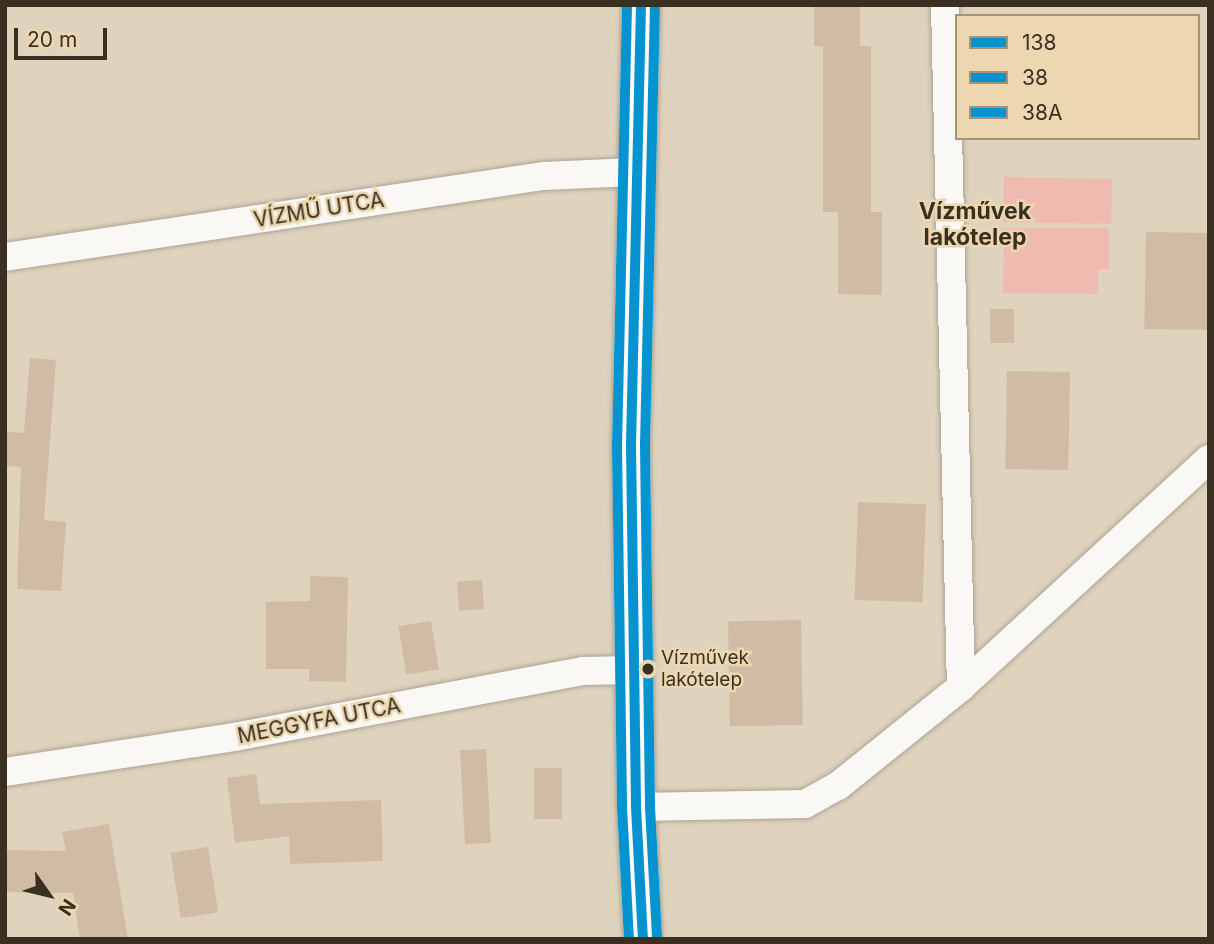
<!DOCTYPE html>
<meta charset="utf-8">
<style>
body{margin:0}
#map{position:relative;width:1214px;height:944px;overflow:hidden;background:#dfd3be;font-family:Inter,sans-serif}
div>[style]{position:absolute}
.green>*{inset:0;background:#efbbb0;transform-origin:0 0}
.building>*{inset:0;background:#d0bca5;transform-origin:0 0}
.roads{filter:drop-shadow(0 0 2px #ada494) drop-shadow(0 0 2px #ada494)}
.street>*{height:28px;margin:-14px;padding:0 14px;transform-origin:14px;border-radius:14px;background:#faf8f5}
.secondary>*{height:38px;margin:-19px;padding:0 19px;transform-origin:19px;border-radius:19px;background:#faf8f5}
.bus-1>*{height:10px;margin:-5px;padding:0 5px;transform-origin:5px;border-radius:5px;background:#0693d0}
.bus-2>*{height:10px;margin:-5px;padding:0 5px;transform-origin:5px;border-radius:5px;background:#0694d0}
.bus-3>*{height:10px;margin:-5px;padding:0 5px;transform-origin:5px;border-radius:5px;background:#0694d0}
.dots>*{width:19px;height:19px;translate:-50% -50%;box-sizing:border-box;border:4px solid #ecd7b1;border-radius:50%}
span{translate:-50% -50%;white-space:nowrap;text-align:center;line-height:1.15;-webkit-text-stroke:5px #ecd7b1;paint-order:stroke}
.bus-label{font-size:19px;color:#393021}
.left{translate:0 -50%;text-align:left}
.street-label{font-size:21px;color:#393021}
.neighbourhood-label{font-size:23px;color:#393021;font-weight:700}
.frame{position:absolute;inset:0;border:7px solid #393021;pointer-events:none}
.legend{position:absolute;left:955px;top:14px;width:245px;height:126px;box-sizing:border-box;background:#ecd7b1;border:2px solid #a49477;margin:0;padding:9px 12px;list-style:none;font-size:21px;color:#393021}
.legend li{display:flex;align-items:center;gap:14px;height:35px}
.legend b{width:35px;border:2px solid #a49477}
.north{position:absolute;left:14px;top:860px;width:70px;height:70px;-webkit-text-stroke:5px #ecd7b1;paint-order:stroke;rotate:124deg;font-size:19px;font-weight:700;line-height:28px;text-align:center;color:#393021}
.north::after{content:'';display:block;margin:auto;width:24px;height:32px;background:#393021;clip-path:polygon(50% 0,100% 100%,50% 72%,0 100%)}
.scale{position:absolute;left:14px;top:28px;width:93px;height:32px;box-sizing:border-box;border:4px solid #393021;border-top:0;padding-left:9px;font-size:21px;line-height:24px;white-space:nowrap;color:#393021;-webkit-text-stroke:5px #ecd7b1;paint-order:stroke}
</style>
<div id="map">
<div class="green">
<div style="left:1004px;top:177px;width:108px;height:45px;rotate:1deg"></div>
<div style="clip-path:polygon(1004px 228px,1109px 228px,1109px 269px,1098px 270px,1098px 294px,1003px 293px)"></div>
</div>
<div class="building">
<div style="clip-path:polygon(814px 5px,860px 5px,860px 46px,871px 46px,871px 212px,882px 212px,882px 295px,838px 294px,838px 212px,823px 212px,823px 46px,814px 46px)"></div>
<div style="left:1146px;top:232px;width:63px;height:97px;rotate:1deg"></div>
<div style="left:990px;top:309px;width:24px;height:34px"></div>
<div style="clip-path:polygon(30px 358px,56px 360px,44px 520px,66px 522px,61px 591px,17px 589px,21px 467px,5px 466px,5px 431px,24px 433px)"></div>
<div style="left:1007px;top:371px;width:63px;height:98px;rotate:1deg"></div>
<div style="left:858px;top:502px;width:68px;height:98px;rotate:2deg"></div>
<div style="clip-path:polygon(310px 576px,348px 577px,346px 682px,309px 681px,309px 669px,266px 669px,266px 602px,310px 601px)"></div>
<div style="left:482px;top:580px;width:29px;height:25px;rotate:86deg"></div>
<div style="left:801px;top:620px;width:105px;height:73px;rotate:89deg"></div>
<div style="left:431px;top:621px;width:49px;height:33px;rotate:81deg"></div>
<div style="left:486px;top:749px;width:94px;height:26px;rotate:87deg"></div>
<div style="left:562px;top:768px;width:51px;height:28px;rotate:90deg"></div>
<div style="clip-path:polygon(256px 774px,260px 804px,381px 800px,383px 861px,290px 864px,289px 836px,235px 843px,227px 778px)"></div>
<div style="clip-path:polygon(109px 824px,128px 939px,80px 939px,73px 893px,5px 892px,5px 850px,66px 851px,62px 832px)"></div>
<div style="left:208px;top:847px;width:66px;height:38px;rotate:81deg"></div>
</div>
<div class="roads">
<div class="street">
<div style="left:945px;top:5px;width:682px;rotate:88.66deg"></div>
<div style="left:5px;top:257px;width:544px;rotate:-8.56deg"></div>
<div style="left:543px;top:176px;width:91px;rotate:-2.5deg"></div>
<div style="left:5px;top:772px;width:232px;rotate:-8.7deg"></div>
<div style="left:234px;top:737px;width:355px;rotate:-10.7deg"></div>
<div style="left:583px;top:671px;width:50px;rotate:-1.1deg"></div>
<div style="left:636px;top:807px;width:169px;rotate:-1deg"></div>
<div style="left:805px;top:804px;width:38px;rotate:-29deg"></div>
<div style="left:838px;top:786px;width:158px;rotate:-38.8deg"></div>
<div style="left:961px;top:687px;width:337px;rotate:-42.6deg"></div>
</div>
<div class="secondary">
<div style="left:641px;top:5px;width:441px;rotate:91.3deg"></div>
<div style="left:631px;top:446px;width:361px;rotate:89.2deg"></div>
<div style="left:636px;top:807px;width:132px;rotate:87deg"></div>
</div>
</div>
<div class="bus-1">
<div style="left:641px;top:5px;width:441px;rotate:91.3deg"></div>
<div style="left:631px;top:446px;width:361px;rotate:89.2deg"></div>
<div style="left:636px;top:807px;width:132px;rotate:87deg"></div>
</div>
<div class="bus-2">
<div style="left:627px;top:5px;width:441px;rotate:91.3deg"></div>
<div style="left:617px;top:446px;width:361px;rotate:89.2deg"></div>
<div style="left:622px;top:807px;width:132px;rotate:87deg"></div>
</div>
<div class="bus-3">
<div style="left:655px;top:5px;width:441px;rotate:91.3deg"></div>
<div style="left:645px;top:446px;width:361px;rotate:89.2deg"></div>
<div style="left:650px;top:807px;width:131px;rotate:86.9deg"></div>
</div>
<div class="dots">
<div style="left:648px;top:669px;background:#393021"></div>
</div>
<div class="bus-label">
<span class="left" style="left:661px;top:669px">Vízművek<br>lakótelep</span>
</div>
<div class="street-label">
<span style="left:319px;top:210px;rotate:-9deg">VÍZMŰ UTCA</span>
<span style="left:319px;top:721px;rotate:-11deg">MEGGYFA UTCA</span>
</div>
<div class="neighbourhood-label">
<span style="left:975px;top:224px">Vízművek<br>lakótelep</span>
</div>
<div class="frame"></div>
<ul class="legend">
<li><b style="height:9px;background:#0693d0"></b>138</li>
<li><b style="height:9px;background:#0694d0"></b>38</li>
<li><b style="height:9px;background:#0694d0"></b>38A</li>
</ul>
<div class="north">N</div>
<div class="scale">20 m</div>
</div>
